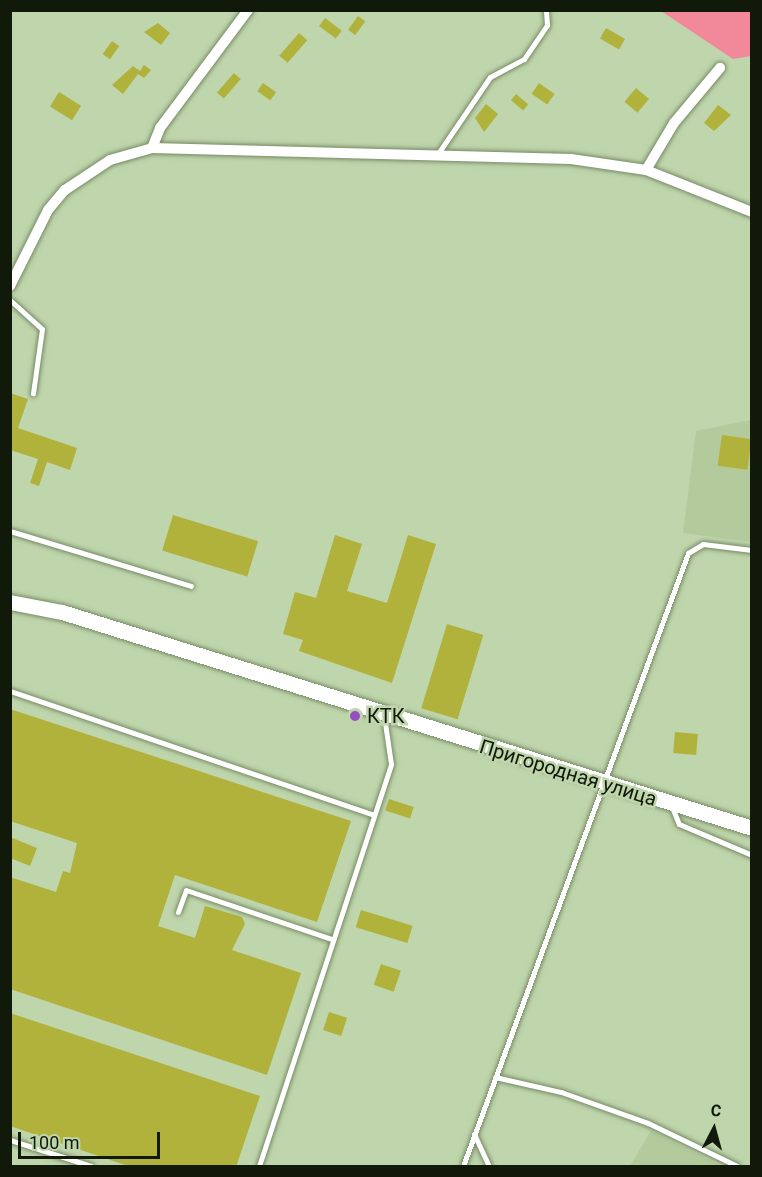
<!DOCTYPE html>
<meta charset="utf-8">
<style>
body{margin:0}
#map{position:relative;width:762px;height:1177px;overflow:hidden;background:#bfd5ac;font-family:Roboto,sans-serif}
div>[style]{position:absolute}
.built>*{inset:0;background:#b3cb9c}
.green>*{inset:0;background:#f1899a}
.building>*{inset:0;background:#b0b23c;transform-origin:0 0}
.roads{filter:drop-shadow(0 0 2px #778b65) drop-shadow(0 0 2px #778b65)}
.lane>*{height:5px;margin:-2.5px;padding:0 2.5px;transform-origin:2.5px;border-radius:2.5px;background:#fff}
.street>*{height:10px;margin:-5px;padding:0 5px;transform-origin:5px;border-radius:5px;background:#fff}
.secondary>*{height:15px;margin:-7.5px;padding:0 7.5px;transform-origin:7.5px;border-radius:7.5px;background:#fff}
.dots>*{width:16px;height:16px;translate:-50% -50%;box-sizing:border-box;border:3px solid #bfd5ac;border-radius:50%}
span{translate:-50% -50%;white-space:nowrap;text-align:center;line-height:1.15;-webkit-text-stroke:5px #bfd5ac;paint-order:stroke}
.poi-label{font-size:20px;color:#11190a}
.left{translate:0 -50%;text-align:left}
.street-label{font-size:20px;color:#11190a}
.frame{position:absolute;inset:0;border:12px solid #11190a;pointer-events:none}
.north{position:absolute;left:684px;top:1099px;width:60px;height:60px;-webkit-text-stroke:4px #bfd5ac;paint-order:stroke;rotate:6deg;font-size:16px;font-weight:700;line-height:24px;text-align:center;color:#11190a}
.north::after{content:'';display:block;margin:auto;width:21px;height:27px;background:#11190a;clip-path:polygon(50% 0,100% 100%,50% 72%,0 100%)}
.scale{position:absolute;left:18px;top:1132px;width:142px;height:27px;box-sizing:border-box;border:3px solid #11190a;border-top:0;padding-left:8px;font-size:18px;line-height:21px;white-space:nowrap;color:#11190a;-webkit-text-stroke:4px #bfd5ac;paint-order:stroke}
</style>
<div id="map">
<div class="built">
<div style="clip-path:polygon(751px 420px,751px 542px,683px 533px,696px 431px)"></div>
<div style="clip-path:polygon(651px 1131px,721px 1166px,630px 1166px)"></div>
</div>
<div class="green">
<div style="clip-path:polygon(661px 11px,751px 11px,751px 56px,733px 59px)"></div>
</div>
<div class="building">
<div style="left:358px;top:16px;width:9px;height:17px;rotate:36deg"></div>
<div style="left:325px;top:18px;width:21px;height:10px;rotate:37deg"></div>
<div style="clip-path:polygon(158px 23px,170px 33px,161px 45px,144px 32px)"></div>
<div style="left:606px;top:28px;width:22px;height:12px;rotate:30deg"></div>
<div style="left:299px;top:33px;width:11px;height:30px;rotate:41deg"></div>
<div style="left:112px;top:41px;width:9px;height:16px;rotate:36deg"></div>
<div style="clip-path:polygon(144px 65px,151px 70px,144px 78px,138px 74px,123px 94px,112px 85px,133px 66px,140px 71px)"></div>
<div style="left:234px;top:73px;width:9px;height:26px;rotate:41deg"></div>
<div style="left:263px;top:83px;width:16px;height:10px;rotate:35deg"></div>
<div style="left:539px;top:83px;width:19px;height:13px;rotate:35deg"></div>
<div style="left:636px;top:88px;width:17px;height:18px;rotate:40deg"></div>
<div style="left:59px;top:92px;width:26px;height:17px;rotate:32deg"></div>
<div style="left:516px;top:94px;width:16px;height:8px;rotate:40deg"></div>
<div style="clip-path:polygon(486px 104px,498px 114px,484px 132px,475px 118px)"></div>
<div style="clip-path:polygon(718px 105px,731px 115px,714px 131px,704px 123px)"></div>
<div style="clip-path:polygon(10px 393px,28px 399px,18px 428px,77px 448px,70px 470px,47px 462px,39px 486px,30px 483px,38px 459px,10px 450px)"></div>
<div style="left:722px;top:435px;width:30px;height:31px;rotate:8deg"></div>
<div style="left:173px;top:515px;width:89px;height:37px;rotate:17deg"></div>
<div style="clip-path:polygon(335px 535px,362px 544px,347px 591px,387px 603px,408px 535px,436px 544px,392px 683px,299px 651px,303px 640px,283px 634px,295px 592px,316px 598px)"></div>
<div style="left:447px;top:624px;width:38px;height:88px;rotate:17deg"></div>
<div style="clip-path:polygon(10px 709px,351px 821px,317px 922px,175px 875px,158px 926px,195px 938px,205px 906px,242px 917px,245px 924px,232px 950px,301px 973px,267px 1075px,10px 989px,10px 877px,56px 892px,63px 871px,70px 873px,77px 843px,10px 821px)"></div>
<div style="left:675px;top:732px;width:23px;height:21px;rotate:5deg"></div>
<div style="left:389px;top:799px;width:26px;height:12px;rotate:18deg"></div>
<div style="clip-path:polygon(10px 837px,37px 848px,30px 866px,10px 858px)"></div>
<div style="left:361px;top:910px;width:54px;height:18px;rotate:17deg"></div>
<div style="left:381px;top:964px;width:21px;height:22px;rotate:19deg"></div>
<div style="left:329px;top:1012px;width:19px;height:19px;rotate:18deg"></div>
<div style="clip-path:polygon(10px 1013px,260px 1096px,236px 1167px,131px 1167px,10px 1126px)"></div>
</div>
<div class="roads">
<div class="lane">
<div style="left:437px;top:155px;width:94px;rotate:-55.8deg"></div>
<div style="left:490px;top:77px;width:38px;rotate:-28deg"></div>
<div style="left:524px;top:59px;width:41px;rotate:-55.9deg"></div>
<div style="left:547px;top:25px;width:15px;rotate:-94deg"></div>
<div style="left:10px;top:300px;width:43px;rotate:42.2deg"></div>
<div style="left:42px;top:329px;width:65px;rotate:98deg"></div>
<div style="left:10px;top:531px;width:189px;rotate:16.9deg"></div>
<div style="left:10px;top:691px;width:382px;rotate:18.8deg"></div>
<div style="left:672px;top:807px;width:18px;rotate:68deg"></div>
<div style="left:679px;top:824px;width:79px;rotate:23deg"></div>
<div style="left:178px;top:912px;width:23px;rotate:-70deg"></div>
<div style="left:186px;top:890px;width:154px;rotate:18.6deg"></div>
<div style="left:495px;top:1077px;width:68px;rotate:12.8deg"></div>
<div style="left:561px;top:1092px;width:92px;rotate:19.6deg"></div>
<div style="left:648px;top:1123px;width:99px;rotate:25.8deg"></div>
<div style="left:474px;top:1134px;width:35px;rotate:65deg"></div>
<div style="left:10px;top:1140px;width:85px;rotate:17.8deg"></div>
<div style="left:259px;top:1166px;width:423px;rotate:-71.8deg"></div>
<div style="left:391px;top:764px;width:49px;rotate:-98.3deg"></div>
<div style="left:463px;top:1166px;width:653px;rotate:-69.84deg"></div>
<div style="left:688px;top:553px;width:17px;rotate:-31deg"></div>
<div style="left:703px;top:544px;width:49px;rotate:7deg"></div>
</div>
<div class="street">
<div style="left:152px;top:148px;width:22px;rotate:-68deg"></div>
<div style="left:160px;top:128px;width:147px;rotate:-53.3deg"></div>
<div style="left:646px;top:170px;width:55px;rotate:-59.2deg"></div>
<div style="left:674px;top:123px;width:72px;rotate:-50.1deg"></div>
<div style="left:10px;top:286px;width:85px;rotate:-63.4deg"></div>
<div style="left:48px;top:210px;width:26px;rotate:-50deg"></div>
<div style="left:65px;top:190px;width:54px;rotate:-33.7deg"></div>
<div style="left:110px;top:160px;width:44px;rotate:-15.9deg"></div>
<div style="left:152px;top:148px;width:419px;rotate:1.5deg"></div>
<div style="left:571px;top:159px;width:76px;rotate:8.3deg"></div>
<div style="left:646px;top:170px;width:114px;rotate:21.6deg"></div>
</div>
<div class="secondary">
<div style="left:10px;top:602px;width:53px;rotate:10.9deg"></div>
<div style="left:62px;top:612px;width:723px;rotate:17.38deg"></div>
</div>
</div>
<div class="dots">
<div style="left:355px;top:716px;background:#954ec1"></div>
</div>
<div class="poi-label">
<span class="left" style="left:367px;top:716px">КТК</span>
</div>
<div class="street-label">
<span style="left:568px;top:773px;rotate:17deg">Пригородная улица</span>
</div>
<div class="frame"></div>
<div class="north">С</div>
<div class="scale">100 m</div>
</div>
